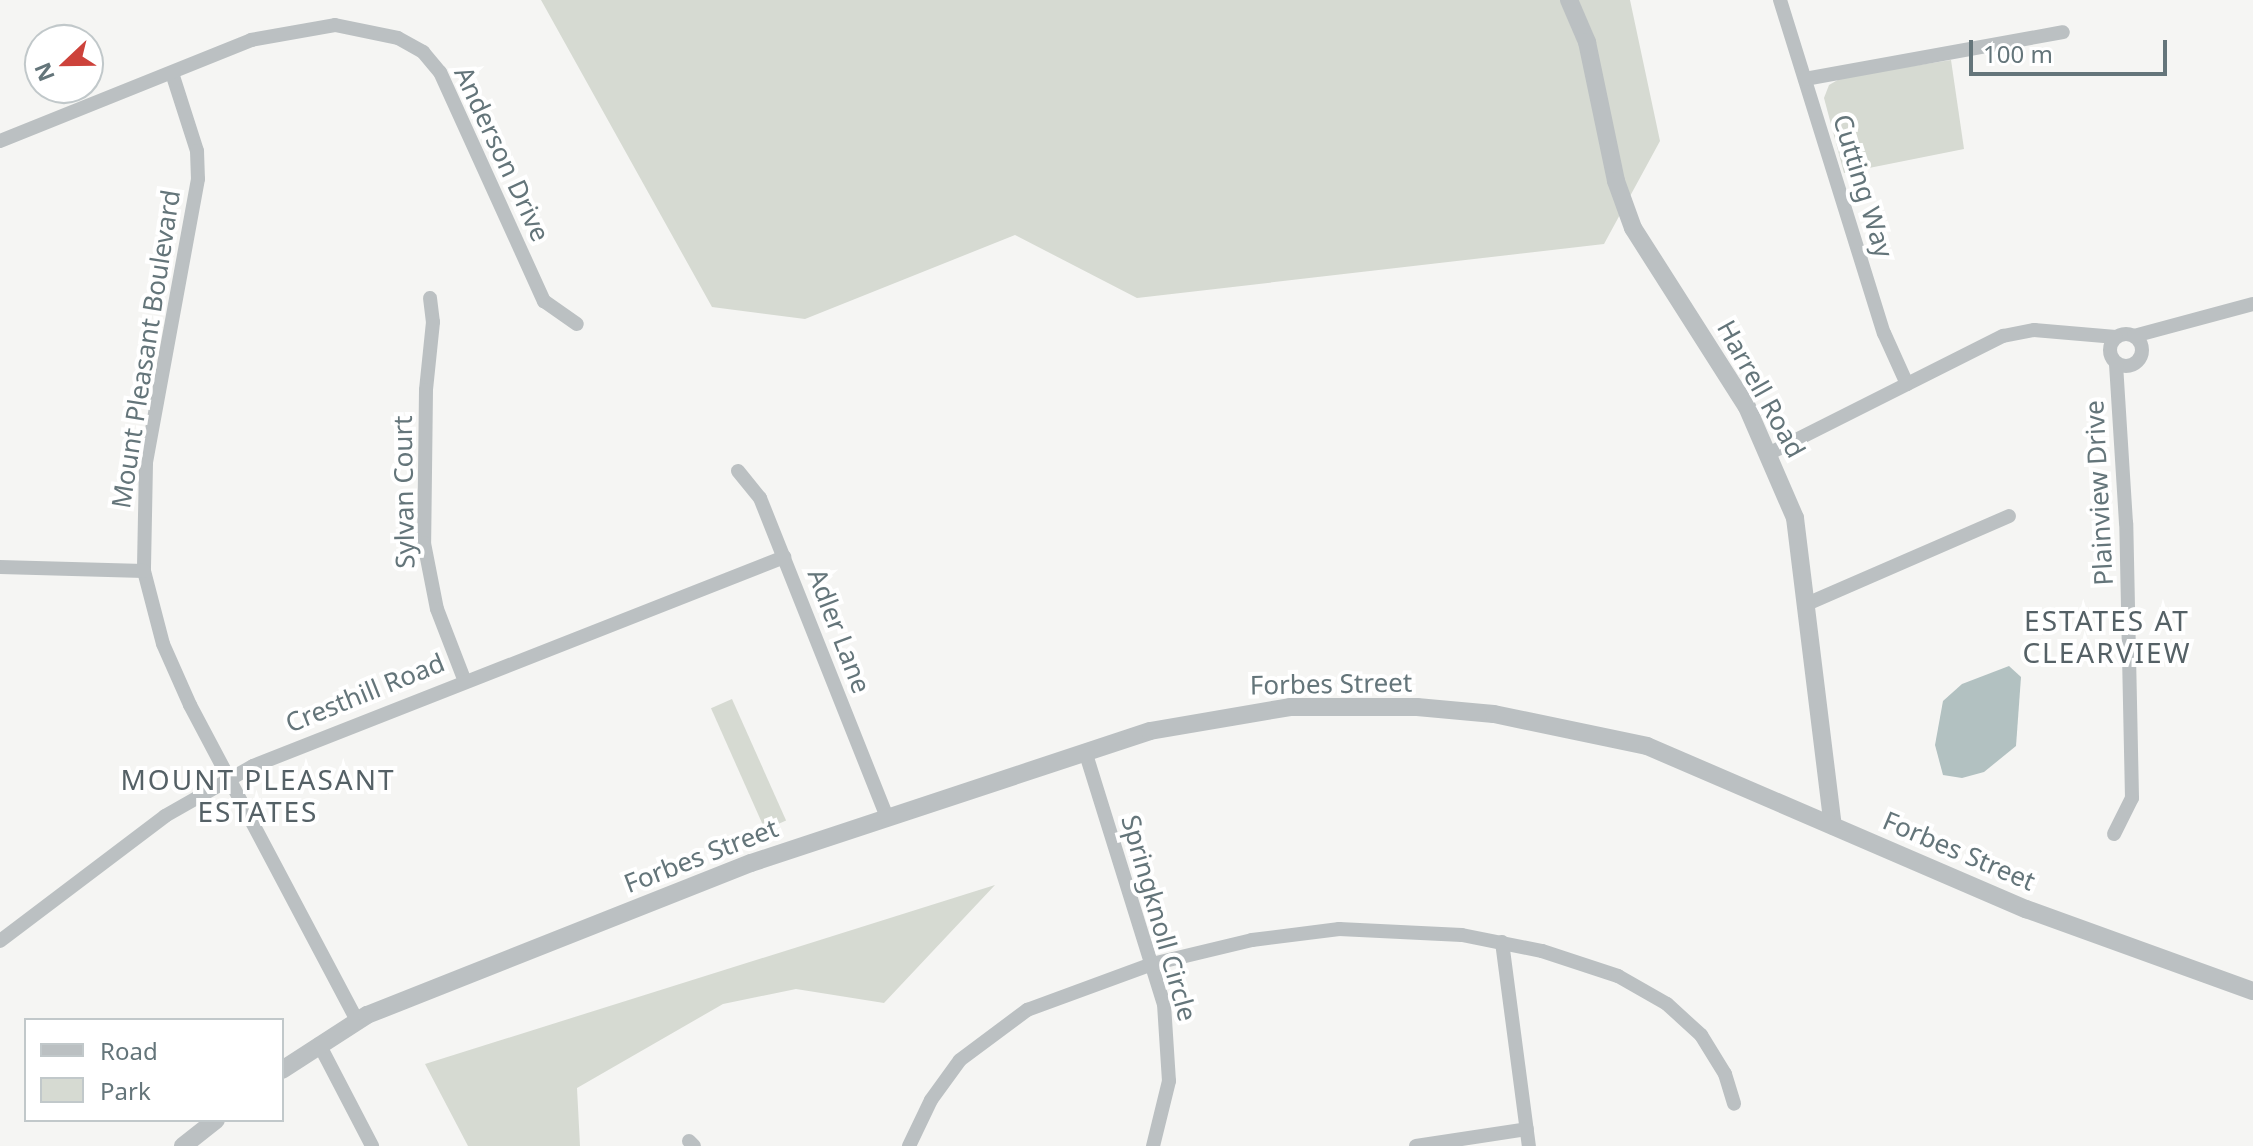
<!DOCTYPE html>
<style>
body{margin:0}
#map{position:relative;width:2253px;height:1146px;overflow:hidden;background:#f5f5f3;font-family:"Noto Sans",sans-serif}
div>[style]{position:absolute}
.green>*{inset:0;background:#d6dad2;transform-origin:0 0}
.water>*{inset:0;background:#b2c1c1}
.minor>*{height:14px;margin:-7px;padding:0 7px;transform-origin:7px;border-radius:7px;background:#bbc0c2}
.minor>.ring{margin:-7px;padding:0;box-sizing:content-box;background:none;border:14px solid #bbc0c2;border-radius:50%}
.tertiary>*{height:18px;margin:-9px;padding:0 9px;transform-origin:9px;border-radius:9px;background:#bbc0c2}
span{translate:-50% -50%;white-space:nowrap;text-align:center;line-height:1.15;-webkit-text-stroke:8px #fff;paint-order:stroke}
.street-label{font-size:26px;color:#64757a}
.neighbourhood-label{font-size:28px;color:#556166;letter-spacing:2px}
.legend{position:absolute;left:24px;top:1018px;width:260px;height:104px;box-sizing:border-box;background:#fff;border:2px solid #c1c8ca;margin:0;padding:10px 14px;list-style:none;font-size:24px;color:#64757a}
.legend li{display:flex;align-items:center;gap:16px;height:40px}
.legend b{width:40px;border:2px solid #c1c8ca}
.north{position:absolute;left:24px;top:24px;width:80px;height:80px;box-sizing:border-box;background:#fff;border:2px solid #c1c8ca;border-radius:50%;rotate:248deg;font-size:22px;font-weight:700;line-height:32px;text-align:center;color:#64757a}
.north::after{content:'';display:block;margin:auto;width:28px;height:36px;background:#cd423b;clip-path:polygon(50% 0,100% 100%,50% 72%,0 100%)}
.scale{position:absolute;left:1969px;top:40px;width:198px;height:36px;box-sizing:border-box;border:4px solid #64757a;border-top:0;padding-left:10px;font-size:24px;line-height:28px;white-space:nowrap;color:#64757a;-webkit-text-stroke:6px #fff;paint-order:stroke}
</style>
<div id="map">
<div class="green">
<div style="clip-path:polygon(541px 0,1630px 0,1660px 141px,1604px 244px,1137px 298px,1015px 235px,805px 319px,712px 307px)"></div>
<div style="clip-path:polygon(1951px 60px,1964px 149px,1844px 173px,1824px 98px,1829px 85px,1843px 77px)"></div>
<div style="left:732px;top:699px;width:133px;height:23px;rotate:66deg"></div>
<div style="clip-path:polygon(995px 885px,884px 1003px,796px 989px,723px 1004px,577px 1088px,580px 1146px,468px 1146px,425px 1064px)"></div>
</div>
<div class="water">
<div style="clip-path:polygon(2009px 666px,2021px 677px,2016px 746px,1984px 772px,1962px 778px,1943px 775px,1935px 745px,1943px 701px,1962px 684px)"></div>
</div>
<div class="minor">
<div style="left:1780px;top:0;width:349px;rotate:72.7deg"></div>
<div style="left:1884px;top:333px;width:56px;rotate:65.7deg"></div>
<div style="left:172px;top:73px;width:82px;rotate:72.2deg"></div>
<div style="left:197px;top:151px;width:28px;rotate:88deg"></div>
<div style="left:198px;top:179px;width:289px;rotate:100.4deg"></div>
<div style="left:146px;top:463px;width:108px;rotate:91.1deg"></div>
<div style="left:144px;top:571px;width:75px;rotate:75.4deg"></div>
<div style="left:163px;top:644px;width:67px;rotate:66.1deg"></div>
<div style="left:190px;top:705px;width:357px;rotate:62.1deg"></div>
<div style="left:1805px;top:79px;width:262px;rotate:-10.3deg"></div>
<div style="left:0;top:141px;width:271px;rotate:-21.9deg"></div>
<div style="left:251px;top:40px;width:85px;rotate:-10.1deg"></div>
<div style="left:335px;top:25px;width:64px;rotate:11.7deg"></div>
<div style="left:398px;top:38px;width:29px;rotate:29deg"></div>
<div style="left:423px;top:52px;width:26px;rotate:50deg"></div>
<div style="left:440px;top:72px;width:252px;rotate:65.6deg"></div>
<div style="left:544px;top:301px;width:40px;rotate:34.9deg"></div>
<div style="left:430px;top:298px;width:24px;rotate:83deg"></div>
<div style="left:433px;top:322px;width:68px;rotate:95.9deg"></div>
<div style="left:426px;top:390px;width:153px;rotate:90.7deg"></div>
<div style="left:424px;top:543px;width:67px;rotate:78.9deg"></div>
<div style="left:437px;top:609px;width:75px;rotate:68.9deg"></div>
<div class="ring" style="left:2110px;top:334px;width:18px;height:18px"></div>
<div style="left:2134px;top:336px;width:123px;rotate:-15.1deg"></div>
<div style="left:1770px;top:453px;width:261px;rotate:-26.7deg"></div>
<div style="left:2003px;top:336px;width:32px;rotate:-11deg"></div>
<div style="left:2034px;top:330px;width:82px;rotate:4.9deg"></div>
<div style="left:738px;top:471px;width:35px;rotate:51deg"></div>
<div style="left:760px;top:498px;width:340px;rotate:68.3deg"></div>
<div style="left:0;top:567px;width:144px;rotate:1.6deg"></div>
<div style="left:1809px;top:603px;width:218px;rotate:-23.5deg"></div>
<div style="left:1085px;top:751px;width:265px;rotate:72.7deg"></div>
<div style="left:1164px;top:1004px;width:77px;rotate:86.3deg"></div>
<div style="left:1169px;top:1081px;width:67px;rotate:103.8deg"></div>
<div style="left:2114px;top:834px;width:40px;rotate:-63.4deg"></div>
<div style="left:2132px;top:798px;width:275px;rotate:-91.2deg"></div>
<div style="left:2126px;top:523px;width:160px;rotate:-93.6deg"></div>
<div style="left:0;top:941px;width:207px;rotate:-37.1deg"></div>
<div style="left:165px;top:816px;width:101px;rotate:-29.6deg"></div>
<div style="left:253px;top:766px;width:571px;rotate:-21.48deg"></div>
<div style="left:1502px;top:942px;width:206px;rotate:82.5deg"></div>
<div style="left:319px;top:1044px;width:115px;rotate:62.5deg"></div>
<div style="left:689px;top:1141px;width:7px;rotate:45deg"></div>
<div style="left:909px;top:1146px;width:51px;rotate:-64.4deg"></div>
<div style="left:931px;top:1100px;width:49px;rotate:-54.1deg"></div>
<div style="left:960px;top:1060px;width:84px;rotate:-36.7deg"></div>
<div style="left:1027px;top:1010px;width:133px;rotate:-20.2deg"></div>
<div style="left:1152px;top:964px;width:103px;rotate:-13.5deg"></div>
<div style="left:1252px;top:940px;width:88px;rotate:-7.2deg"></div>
<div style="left:1339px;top:929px;width:123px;rotate:2.8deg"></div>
<div style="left:1462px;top:935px;width:82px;rotate:11.3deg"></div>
<div style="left:1542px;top:951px;width:80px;rotate:18.2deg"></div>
<div style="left:1618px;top:976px;width:56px;rotate:29.7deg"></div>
<div style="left:1667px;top:1004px;width:46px;rotate:42.4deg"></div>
<div style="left:1701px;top:1035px;width:46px;rotate:58.4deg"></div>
<div style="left:1725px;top:1074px;width:31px;rotate:73deg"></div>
<div style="left:1416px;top:1146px;width:112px;rotate:-8.7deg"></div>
</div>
<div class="tertiary">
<div style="left:1569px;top:0;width:46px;rotate:66.8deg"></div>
<div style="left:1587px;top:42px;width:142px;rotate:78.2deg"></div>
<div style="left:1616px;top:181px;width:50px;rotate:70.1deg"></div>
<div style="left:1633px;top:228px;width:212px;rotate:57.5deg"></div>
<div style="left:1747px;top:407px;width:121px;rotate:66.6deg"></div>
<div style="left:1795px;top:518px;width:310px;rotate:83deg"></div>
<div style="left:282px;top:1070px;width:101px;rotate:-32.9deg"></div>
<div style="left:367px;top:1015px;width:413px;rotate:-21.6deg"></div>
<div style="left:751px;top:863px;width:420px;rotate:-18.3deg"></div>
<div style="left:1150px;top:731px;width:142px;rotate:-9.7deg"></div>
<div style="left:1290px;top:707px;width:127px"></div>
<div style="left:1417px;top:707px;width:77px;rotate:5.2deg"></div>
<div style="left:1494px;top:714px;width:156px;rotate:11.8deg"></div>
<div style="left:1647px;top:746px;width:413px;rotate:23.3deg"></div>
<div style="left:2026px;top:909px;width:241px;rotate:19.9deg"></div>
<div style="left:183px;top:1146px;width:42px;rotate:-38.2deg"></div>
</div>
<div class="street-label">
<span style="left:502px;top:154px;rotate:65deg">Anderson Drive</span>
<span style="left:1863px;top:186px;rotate:73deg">Cutting Way</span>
<span style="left:146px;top:349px;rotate:-81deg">Mount Pleasant Boulevard</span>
<span style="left:1761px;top:389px;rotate:61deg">Harrell Road</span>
<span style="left:404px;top:492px;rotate:-91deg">Sylvan Court</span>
<span style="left:2099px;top:493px;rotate:-93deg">Plainview Drive</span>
<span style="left:839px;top:631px;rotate:69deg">Adler Lane</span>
<span style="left:1331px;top:684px;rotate:-1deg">Forbes Street</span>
<span style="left:365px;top:693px;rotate:-22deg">Cresthill Road</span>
<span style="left:1959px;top:851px;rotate:23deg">Forbes Street</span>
<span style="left:701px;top:856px;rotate:-21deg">Forbes Street</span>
<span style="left:1159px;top:918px;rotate:74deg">Springknoll Circle</span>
</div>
<div class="neighbourhood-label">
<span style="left:2107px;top:636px">ESTATES AT<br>CLEARVIEW</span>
<span style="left:258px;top:795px">MOUNT PLEASANT<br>ESTATES</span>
</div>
<ul class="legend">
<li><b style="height:10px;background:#bbc0c2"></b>Road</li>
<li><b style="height:22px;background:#d6dad2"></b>Park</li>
</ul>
<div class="north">N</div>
<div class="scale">100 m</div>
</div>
